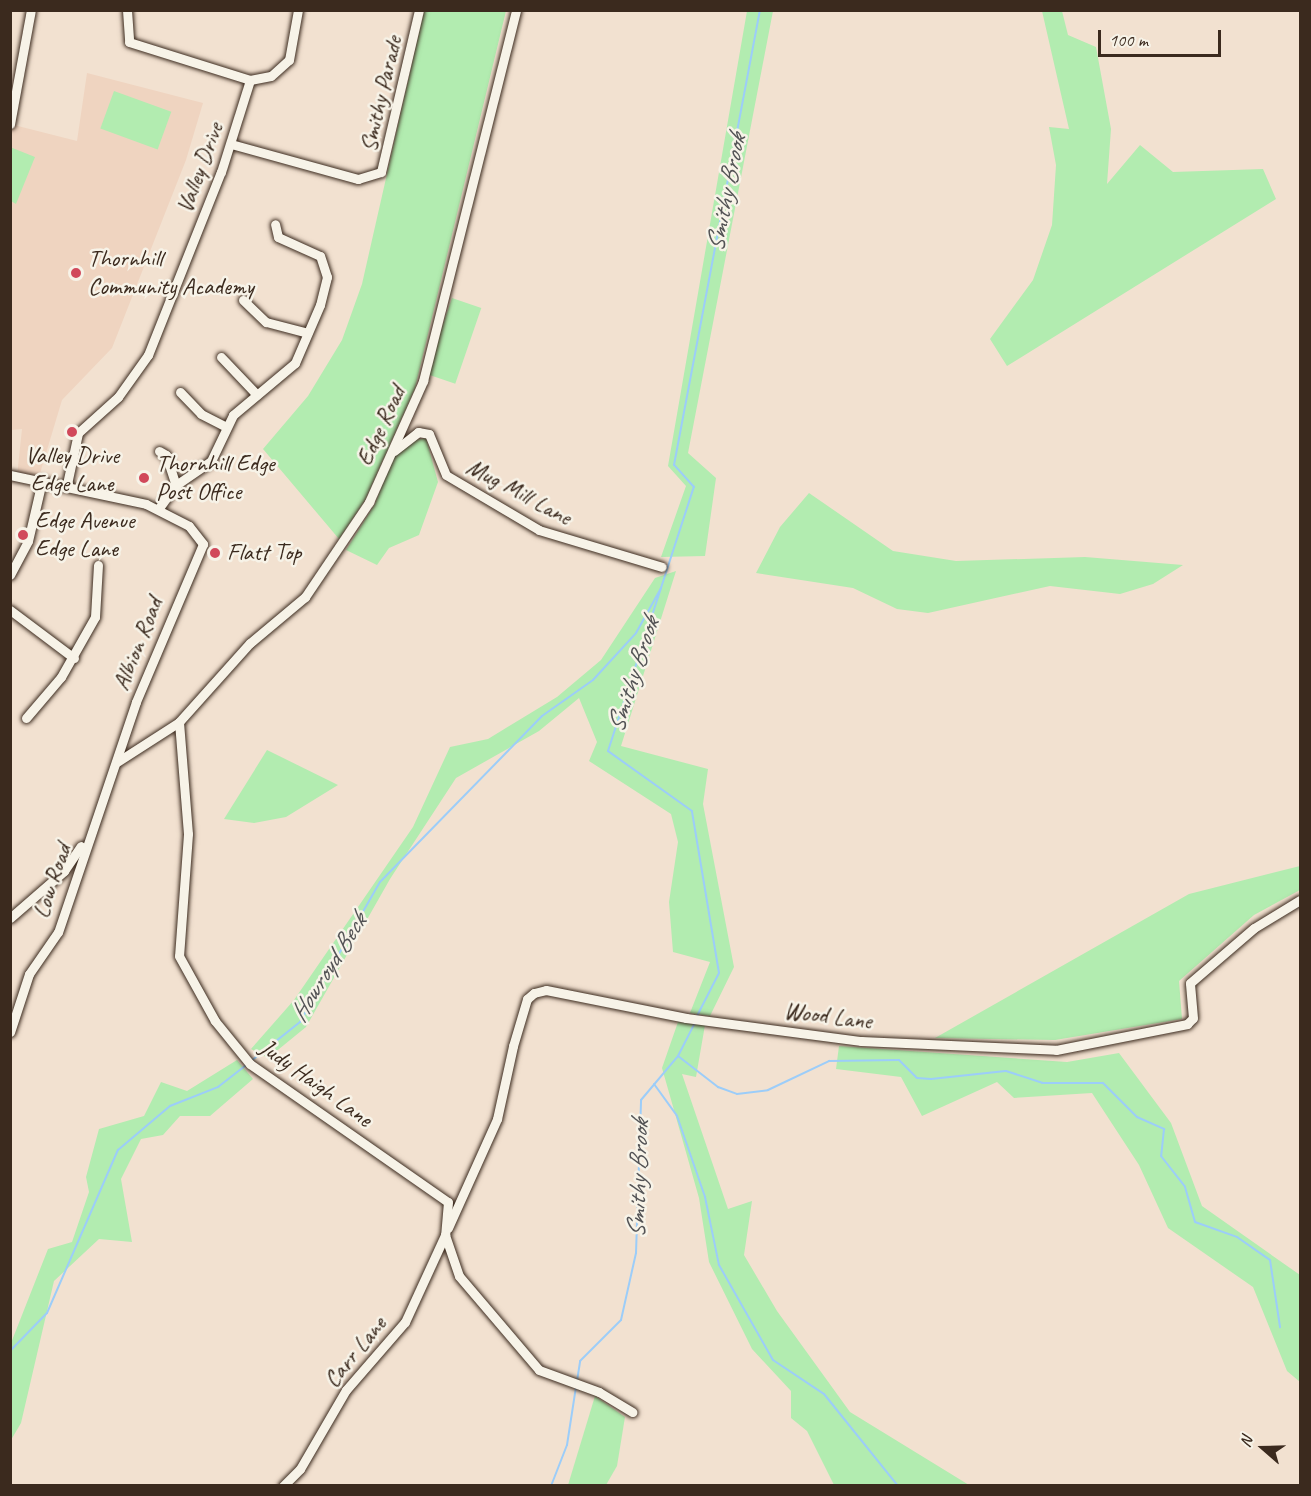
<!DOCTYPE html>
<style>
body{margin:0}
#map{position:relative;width:1311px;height:1496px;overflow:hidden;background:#f2e1d0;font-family:Caveat,sans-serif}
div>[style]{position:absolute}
.built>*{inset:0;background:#efd4c0}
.green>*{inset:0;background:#b2ecb0;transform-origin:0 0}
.stream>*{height:2px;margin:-1px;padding:0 1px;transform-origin:1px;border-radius:1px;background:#9ccdf9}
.roads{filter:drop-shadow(0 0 2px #3b2a1e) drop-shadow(0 0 2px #3b2a1e)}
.minor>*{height:9px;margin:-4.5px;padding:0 4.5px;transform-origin:4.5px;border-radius:4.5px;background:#f7f3e8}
.dots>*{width:16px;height:16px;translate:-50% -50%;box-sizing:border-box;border:3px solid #f7f3e8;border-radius:50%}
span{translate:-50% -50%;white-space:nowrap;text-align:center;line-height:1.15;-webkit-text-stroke:5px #f7f3e8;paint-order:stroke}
.street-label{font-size:24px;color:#3b2a1e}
.poi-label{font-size:24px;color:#3b2a1e}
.left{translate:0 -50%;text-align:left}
.water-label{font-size:26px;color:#535355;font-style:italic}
.frame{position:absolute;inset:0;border:12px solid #3b2a1e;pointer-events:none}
.north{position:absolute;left:1233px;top:1418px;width:60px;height:60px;-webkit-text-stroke:4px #f7f3e8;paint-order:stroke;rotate:290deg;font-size:16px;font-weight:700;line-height:24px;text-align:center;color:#3b2a1e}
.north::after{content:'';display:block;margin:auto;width:21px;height:27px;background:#3b2a1e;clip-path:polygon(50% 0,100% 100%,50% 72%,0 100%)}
.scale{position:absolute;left:1098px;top:30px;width:123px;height:27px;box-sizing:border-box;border:3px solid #3b2a1e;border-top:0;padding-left:8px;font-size:18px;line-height:21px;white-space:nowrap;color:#3b2a1e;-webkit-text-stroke:4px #f7f3e8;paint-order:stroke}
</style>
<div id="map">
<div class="built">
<div style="clip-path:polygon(87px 73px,203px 103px,186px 160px,112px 348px,62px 400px,38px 480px,17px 476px,22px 429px,11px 430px,10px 124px,77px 141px)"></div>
</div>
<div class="green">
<div style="clip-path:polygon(424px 11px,506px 11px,415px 388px,365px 500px,339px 539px,263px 449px,308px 396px,342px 340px,362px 284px)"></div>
<div style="clip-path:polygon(747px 11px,773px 11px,688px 453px,716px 478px,705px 556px,661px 557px,686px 486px,668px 466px)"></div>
<div style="clip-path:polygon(1042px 11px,1062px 11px,1068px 35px,1096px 47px,1111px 129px,1107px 184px,1140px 145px,1173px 172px,1263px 169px,1276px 199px,1007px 366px,990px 339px,1033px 280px,1052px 225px,1056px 165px,1049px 127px,1069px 129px)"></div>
<div style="left:114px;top:91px;width:61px;height:40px;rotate:20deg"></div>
<div style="clip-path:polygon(10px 147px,35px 157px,16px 204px,11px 201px)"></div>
<div style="left:452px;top:298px;width:31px;height:80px;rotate:19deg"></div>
<div style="clip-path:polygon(426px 438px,438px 482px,419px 535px,389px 548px,377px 565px,346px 550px,375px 504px,393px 458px,412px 441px)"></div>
<div style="clip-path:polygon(809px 493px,893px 551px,956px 561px,1085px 557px,1183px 565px,1153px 584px,1120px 594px,1050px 586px,928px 613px,897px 609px,853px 588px,756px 573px,780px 527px)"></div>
<div style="clip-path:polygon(676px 571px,621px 746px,708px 769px,703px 804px,734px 967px,710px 1016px,690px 1013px,710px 962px,673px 952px,669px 902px,678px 842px,671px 814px,589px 761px,597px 742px,579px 698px,539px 731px,456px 778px,390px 879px,306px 1027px,268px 1058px,251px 1049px,294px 1000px,413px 827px,450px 747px,488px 739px,557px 697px,601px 660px,655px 578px)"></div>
<div style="clip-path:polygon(267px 750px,338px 785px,286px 817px,254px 823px,224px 819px)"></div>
<div style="clip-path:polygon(1300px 866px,1300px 890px,1254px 915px,1179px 981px,1182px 1019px,1055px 1040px,935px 1038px,1189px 894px)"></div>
<div style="clip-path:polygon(678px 1022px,705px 1025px,696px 1077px,682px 1074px,728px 1209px,752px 1201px,744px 1255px,777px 1311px,850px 1412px,969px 1485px,834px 1485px,807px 1431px,791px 1418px,791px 1391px,752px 1349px,709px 1262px,699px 1198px,662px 1068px)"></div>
<div style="clip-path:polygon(839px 1046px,1067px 1062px,1119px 1053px,1171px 1123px,1202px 1206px,1300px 1275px,1300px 1382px,1287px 1371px,1253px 1287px,1168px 1228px,1139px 1165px,1092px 1093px,1014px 1098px,997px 1082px,922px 1116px,901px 1077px,836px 1069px)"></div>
<div style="clip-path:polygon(237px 1060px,253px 1079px,210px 1116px,180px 1116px,163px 1135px,141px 1139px,121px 1179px,132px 1242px,99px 1239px,54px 1281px,21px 1423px,11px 1440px,11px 1343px,48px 1249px,72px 1242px,89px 1192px,86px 1177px,99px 1129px,144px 1116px,161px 1082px,187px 1091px)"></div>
<div style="clip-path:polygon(595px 1396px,625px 1417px,617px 1466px,606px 1485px,568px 1485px)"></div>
</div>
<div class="stream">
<div style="left:697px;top:1016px;width:48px;rotate:-62.9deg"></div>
<div style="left:719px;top:973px;width:164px;rotate:-99.5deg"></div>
<div style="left:692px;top:811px;width:103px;rotate:-144.5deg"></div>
<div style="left:608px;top:751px;width:278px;rotate:-72deg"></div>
<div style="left:694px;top:487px;width:30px;rotate:-132deg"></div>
<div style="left:674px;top:465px;width:463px;rotate:-79.3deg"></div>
<div style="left:678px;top:1056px;width:51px;rotate:37.8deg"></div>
<div style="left:718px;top:1087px;width:20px;rotate:20deg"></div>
<div style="left:737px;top:1094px;width:31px;rotate:-7deg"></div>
<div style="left:768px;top:1090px;width:68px;rotate:-25.4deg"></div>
<div style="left:829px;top:1061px;width:70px;rotate:-0.8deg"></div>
<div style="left:899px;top:1060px;width:25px;rotate:45deg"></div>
<div style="left:917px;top:1078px;width:14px;rotate:4deg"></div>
<div style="left:931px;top:1079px;width:75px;rotate:-6.1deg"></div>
<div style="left:1006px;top:1071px;width:38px;rotate:18deg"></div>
<div style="left:1042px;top:1083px;width:61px"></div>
<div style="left:1103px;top:1083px;width:48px;rotate:45deg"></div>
<div style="left:1137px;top:1117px;width:30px;rotate:24deg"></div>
<div style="left:1164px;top:1129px;width:27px;rotate:96deg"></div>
<div style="left:1161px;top:1156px;width:39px;rotate:52deg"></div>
<div style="left:1185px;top:1187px;width:36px;rotate:74deg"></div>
<div style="left:1195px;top:1222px;width:45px;rotate:19.7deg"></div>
<div style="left:1237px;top:1237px;width:40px;rotate:34.9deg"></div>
<div style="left:1270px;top:1260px;width:68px;rotate:81.5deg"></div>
<div style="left:251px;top:1061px;width:63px;rotate:-38.5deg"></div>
<div style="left:300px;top:1022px;width:161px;rotate:-60.3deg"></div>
<div style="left:380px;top:882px;width:232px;rotate:-45.7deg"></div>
<div style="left:542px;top:716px;width:62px;rotate:-35.2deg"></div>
<div style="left:593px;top:680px;width:64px;rotate:-47.5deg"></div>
<div style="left:636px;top:633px;width:51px;rotate:-60.9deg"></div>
<div style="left:654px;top:1084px;width:39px;rotate:54deg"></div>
<div style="left:677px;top:1116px;width:86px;rotate:70.9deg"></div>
<div style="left:705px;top:1197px;width:69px;rotate:78.4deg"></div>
<div style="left:719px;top:1265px;width:109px;rotate:60.4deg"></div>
<div style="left:773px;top:1360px;width:61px;rotate:33.7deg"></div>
<div style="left:824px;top:1394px;width:118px;rotate:51.2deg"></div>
<div style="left:10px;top:1351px;width:53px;rotate:-45.8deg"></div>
<div style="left:47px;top:1313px;width:178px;rotate:-66.5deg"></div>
<div style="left:118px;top:1150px;width:68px;rotate:-40.2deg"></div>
<div style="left:170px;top:1106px;width:52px;rotate:-21.6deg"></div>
<div style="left:218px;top:1087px;width:37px;rotate:-38deg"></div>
<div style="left:577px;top:1381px;width:20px;rotate:-81deg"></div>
<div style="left:580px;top:1361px;width:58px;rotate:-45deg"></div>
<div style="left:621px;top:1320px;width:69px;rotate:-77.4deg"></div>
<div style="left:636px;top:1253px;width:153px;rotate:-88.1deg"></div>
<div style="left:641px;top:1100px;width:57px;rotate:-49.9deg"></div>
<div style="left:678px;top:1056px;width:38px;rotate:-63deg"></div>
<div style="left:551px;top:1486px;width:44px;rotate:-68.7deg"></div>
<div style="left:567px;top:1445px;width:59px;rotate:-81.2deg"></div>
</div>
<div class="roads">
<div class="minor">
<div style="left:127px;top:10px;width:32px;rotate:86deg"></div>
<div style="left:129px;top:42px;width:127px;rotate:17.4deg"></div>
<div style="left:250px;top:80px;width:21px;rotate:-11deg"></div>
<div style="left:271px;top:76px;width:24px;rotate:-42deg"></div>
<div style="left:289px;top:60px;width:51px;rotate:-79.8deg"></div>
<div style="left:10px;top:124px;width:116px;rotate:-79.6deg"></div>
<div style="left:231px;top:144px;width:132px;rotate:15.4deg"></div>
<div style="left:358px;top:179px;width:24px;rotate:-17deg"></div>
<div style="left:381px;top:172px;width:166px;rotate:-76.8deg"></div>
<div style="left:243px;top:300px;width:32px;rotate:44deg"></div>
<div style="left:266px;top:322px;width:43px;rotate:14.7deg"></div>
<div style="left:221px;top:357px;width:52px;rotate:46.5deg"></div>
<div style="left:180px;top:392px;width:30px;rotate:46deg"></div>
<div style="left:201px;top:414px;width:28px;rotate:27deg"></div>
<div style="left:159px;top:451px;width:8px;rotate:30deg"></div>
<div style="left:166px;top:455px;width:32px;rotate:72deg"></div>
<div style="left:394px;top:451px;width:31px;rotate:-38deg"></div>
<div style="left:418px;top:432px;width:11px;rotate:10deg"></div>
<div style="left:429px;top:434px;width:44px;rotate:67.5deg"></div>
<div style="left:446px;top:475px;width:108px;rotate:30.6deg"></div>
<div style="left:539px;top:530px;width:128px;rotate:16.7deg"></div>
<div style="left:10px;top:475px;width:139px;rotate:12deg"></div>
<div style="left:146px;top:504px;width:48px;rotate:27.1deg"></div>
<div style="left:189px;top:526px;width:23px;rotate:52deg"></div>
<div style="left:203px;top:544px;width:172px;rotate:113deg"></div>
<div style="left:136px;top:702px;width:243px;rotate:108.7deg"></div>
<div style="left:58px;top:932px;width:51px;rotate:124.6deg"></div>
<div style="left:29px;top:974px;width:61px;rotate:108.1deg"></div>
<div style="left:67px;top:484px;width:52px;rotate:-77.8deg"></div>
<div style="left:78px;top:433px;width:54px;rotate:-42deg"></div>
<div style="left:118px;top:397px;width:52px;rotate:-54.5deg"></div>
<div style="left:148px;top:355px;width:197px;rotate:-68.3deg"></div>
<div style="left:221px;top:172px;width:96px;rotate:-72.5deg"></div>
<div style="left:159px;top:508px;width:29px;rotate:-54deg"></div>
<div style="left:176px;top:485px;width:42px;rotate:-34.4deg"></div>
<div style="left:211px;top:461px;width:51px;rotate:-64.4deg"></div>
<div style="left:233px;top:415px;width:81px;rotate:-40deg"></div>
<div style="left:295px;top:363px;width:63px;rotate:-66.7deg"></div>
<div style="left:320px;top:305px;width:29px;rotate:-76deg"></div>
<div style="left:327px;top:277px;width:22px;rotate:-108deg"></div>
<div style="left:320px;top:256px;width:46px;rotate:-155.7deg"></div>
<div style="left:278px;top:237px;width:13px;rotate:-103deg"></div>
<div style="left:10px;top:575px;width:38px;rotate:-62deg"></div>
<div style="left:28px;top:541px;width:62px;rotate:-76.9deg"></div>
<div style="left:10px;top:610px;width:80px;rotate:36.9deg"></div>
<div style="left:26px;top:718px;width:54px;rotate:-49.5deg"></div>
<div style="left:61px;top:677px;width:69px;rotate:-60.5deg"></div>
<div style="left:95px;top:617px;width:52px;rotate:-86.7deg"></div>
<div style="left:179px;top:722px;width:112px;rotate:85.4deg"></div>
<div style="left:188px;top:834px;width:122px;rotate:94.2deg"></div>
<div style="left:179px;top:956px;width:74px;rotate:61deg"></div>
<div style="left:215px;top:1021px;width:55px;rotate:50.9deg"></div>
<div style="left:250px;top:1064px;width:241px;rotate:34.9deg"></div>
<div style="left:448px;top:1202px;width:33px;rotate:95deg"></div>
<div style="left:445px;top:1235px;width:43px;rotate:71.1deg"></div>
<div style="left:459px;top:1276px;width:123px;rotate:49.6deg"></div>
<div style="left:539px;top:1370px;width:64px;rotate:20.1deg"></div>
<div style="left:599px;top:1392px;width:39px;rotate:31deg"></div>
<div style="left:117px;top:762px;width:74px;rotate:-32.8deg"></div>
<div style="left:179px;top:722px;width:106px;rotate:-48.1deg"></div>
<div style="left:250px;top:643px;width:72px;rotate:-39.9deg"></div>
<div style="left:305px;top:597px;width:115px;rotate:-56deg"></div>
<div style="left:369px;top:502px;width:133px;rotate:-65.9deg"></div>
<div style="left:423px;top:381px;width:382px;rotate:-75.9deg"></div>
<div style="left:10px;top:918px;width:72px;rotate:-41deg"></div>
<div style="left:64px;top:871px;width:30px;rotate:-56deg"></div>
<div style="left:448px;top:1228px;width:120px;rotate:-65.8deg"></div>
<div style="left:497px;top:1119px;width:75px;rotate:-77.6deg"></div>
<div style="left:513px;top:1046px;width:49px;rotate:-73.4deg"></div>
<div style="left:527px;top:999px;width:9px;rotate:-41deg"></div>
<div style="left:534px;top:993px;width:12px;rotate:-14deg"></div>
<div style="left:546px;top:990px;width:143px;rotate:11.3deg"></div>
<div style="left:686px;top:1018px;width:177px;rotate:7.5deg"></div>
<div style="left:861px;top:1041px;width:195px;rotate:2.6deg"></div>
<div style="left:1056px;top:1050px;width:134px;rotate:-11.2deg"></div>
<div style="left:1187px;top:1024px;width:8px;rotate:-45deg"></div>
<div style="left:1193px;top:1018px;width:35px;rotate:-95deg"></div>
<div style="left:1190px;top:983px;width:84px;rotate:-40.7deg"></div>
<div style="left:1254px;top:928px;width:54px;rotate:-31.3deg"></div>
<div style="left:283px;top:1486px;width:24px;rotate:-45deg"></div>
<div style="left:300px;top:1469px;width:91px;rotate:-59.8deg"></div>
<div style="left:346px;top:1390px;width:90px;rotate:-49.1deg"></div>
<div style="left:405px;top:1322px;width:96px;rotate:-65.3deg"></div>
</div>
</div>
<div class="dots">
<div style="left:76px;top:273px;background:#d1495b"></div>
<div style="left:72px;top:432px;background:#d1495b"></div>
<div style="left:144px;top:478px;background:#d1495b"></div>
<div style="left:23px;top:535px;background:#d1495b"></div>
<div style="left:215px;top:553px;background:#d1495b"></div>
</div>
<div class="street-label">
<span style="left:381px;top:94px;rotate:-77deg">Smithy Parade</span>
<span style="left:200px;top:168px;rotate:-70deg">Valley Drive</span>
<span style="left:381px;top:426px;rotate:-66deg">Edge Road</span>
<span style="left:519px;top:492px;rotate:28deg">Mug Mill Lane</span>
<span style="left:138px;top:644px;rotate:-68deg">Albion Road</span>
<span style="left:52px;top:881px;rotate:-72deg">Low Road</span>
<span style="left:828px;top:1016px;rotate:7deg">Wood Lane</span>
<span style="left:316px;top:1083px;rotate:36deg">Judy Haigh Lane</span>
<span style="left:355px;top:1352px;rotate:-51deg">Carr Lane</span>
</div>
<div class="poi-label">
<span class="left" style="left:88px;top:273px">Thornhill<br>Community Academy</span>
<span style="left:72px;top:470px">Valley Drive<br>Edge Lane</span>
<span class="left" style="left:156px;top:478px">Thornhill Edge<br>Post Office</span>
<span class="left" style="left:35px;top:535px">Edge Avenue<br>Edge Lane</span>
<span class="left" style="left:227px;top:553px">Flatt Top</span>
</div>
<div class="water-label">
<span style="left:726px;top:193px;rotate:-79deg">Smithy Brook</span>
<span style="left:633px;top:675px;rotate:-72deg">Smithy Brook</span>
<span style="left:328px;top:968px;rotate:-58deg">Howroyd Beck</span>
<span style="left:638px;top:1179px;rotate:-88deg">Smithy Brook</span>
</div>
<div class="frame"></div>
<div class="north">N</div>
<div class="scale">100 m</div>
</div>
